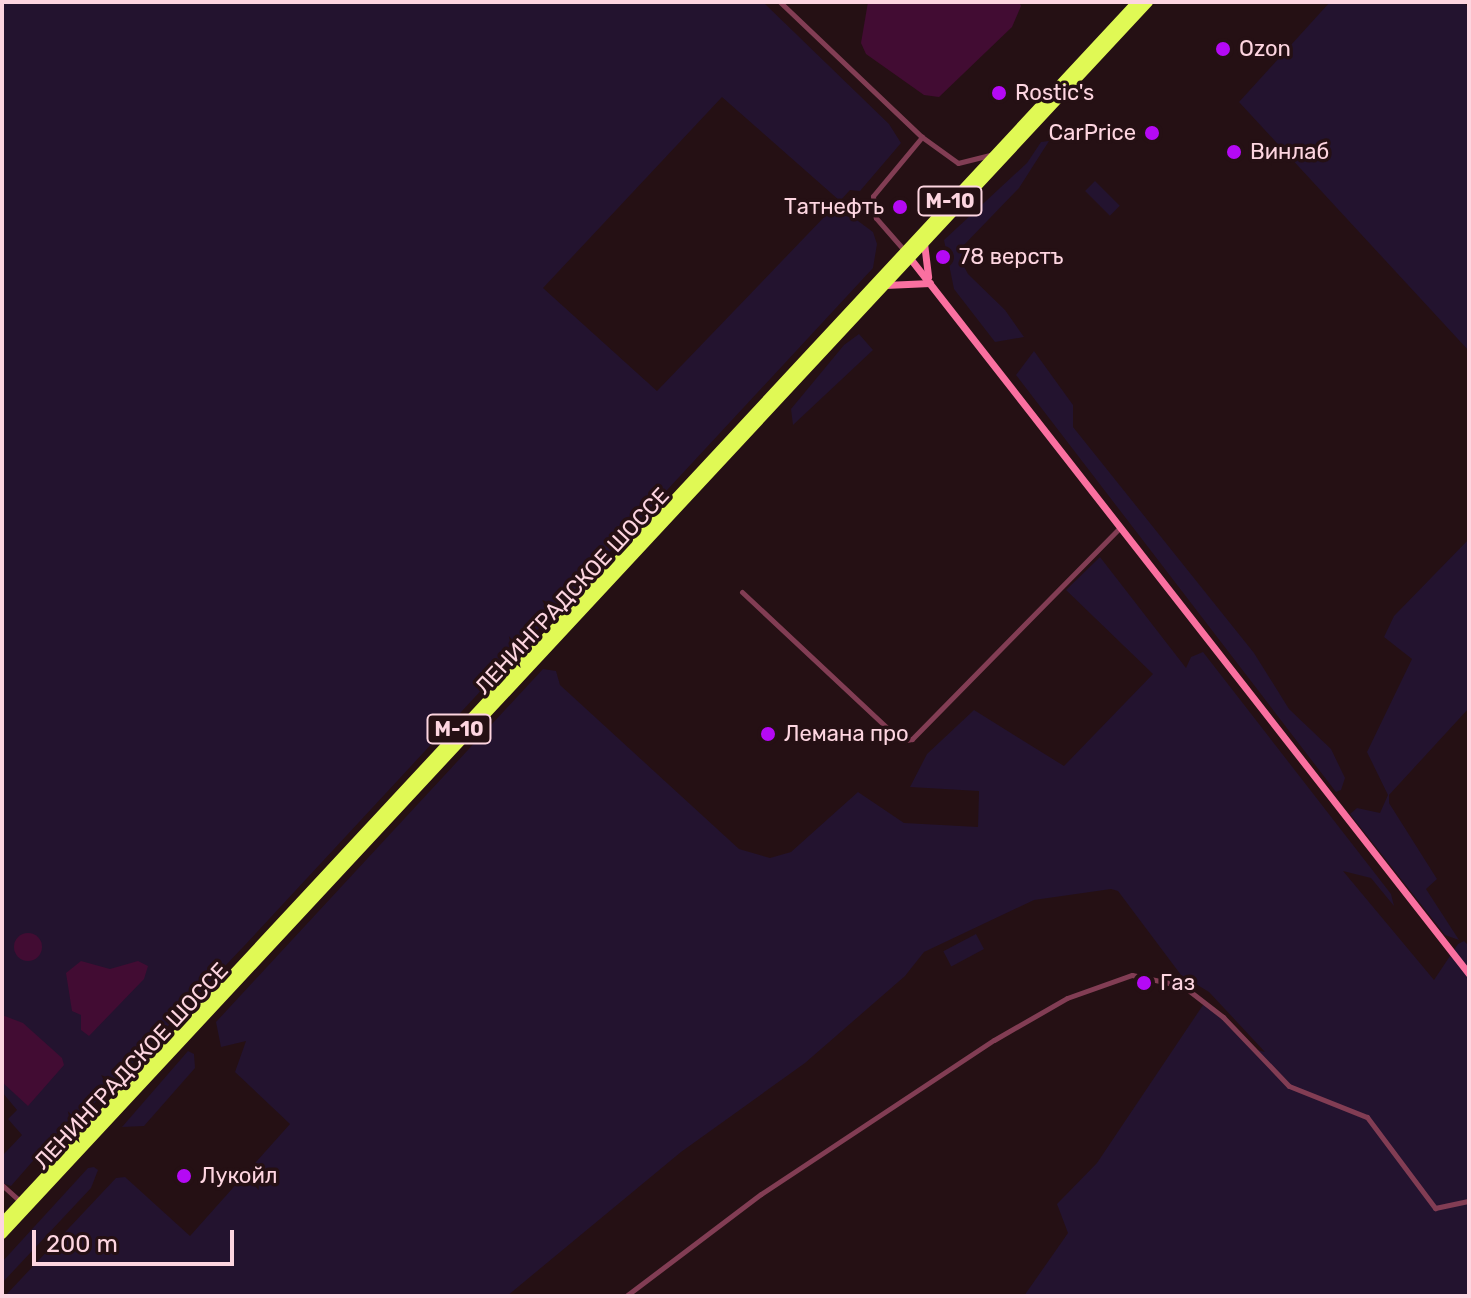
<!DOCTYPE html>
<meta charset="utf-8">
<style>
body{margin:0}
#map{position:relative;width:1471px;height:1298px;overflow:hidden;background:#251014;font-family:Rubik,sans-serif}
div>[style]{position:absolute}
.green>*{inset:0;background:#23132f;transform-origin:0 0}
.water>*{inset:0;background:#420c33}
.round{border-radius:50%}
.street>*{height:5px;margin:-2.5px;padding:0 2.5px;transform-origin:2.5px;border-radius:2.5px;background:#823d54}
.secondary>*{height:7px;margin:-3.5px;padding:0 3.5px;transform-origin:3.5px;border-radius:3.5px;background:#fa70a0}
.highway>*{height:10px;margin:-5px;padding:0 5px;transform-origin:5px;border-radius:5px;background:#e0f955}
.dots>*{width:22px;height:22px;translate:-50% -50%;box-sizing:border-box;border:4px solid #251014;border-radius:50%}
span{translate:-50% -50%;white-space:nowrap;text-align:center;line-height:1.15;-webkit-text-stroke:7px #251014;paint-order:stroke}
.shield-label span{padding:2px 6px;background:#251014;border:2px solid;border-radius:6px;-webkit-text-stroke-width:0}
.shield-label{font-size:20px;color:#fdd5e0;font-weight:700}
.poi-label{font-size:22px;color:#fdd5e0}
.left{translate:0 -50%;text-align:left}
.right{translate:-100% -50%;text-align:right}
.street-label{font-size:22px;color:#fdd5e0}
.frame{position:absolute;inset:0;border:4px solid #fdd5e0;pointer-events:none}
.scale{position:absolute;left:32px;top:1230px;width:202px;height:36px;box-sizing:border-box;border:4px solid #fdd5e0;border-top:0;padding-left:10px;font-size:24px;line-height:28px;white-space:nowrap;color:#fdd5e0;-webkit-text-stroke:6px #251014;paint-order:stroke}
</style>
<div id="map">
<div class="green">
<div style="clip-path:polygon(2px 2px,763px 2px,889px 124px,901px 143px,860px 191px,850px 190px,840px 201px,722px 97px,543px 288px,657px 391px,829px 212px,854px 218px,873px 232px,877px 244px,873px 268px,245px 945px,88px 1110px,74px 1114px,11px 1186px,2px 1183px,2px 1156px,22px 1135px,8px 1119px,17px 1110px,2px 1092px)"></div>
<div style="clip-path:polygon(1330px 2px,1463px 2px,1469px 8px,1469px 351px,1239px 102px)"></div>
<div style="clip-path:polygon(1049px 141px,1019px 188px,963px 246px,961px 261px,968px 274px,1005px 310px,1024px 337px,995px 342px,954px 289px,944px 240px,1027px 163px,1041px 142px)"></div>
<div style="left:1095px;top:181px;width:35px;height:14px;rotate:45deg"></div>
<div style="clip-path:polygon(859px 334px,873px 350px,793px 425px,791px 409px,844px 345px)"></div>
<div style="clip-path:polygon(1034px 351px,1073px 405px,1073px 427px,1254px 653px,1289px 709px,1331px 749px,1345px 778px,1341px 790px,1336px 792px,1016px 375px)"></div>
<div style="clip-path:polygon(1469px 539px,1469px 708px,1389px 795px,1389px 803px,1437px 879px,1426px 889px,1459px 940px,1445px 935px,1350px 814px,1357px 808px,1380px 813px,1388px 795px,1367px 752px,1412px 659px,1384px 637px,1394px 616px)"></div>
<div style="clip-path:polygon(1100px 557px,1186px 668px,1191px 657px,1203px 652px,1391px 894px,1394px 906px,1371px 878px,1343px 871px,1434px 980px,1458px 944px,1464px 941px,1469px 946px,1469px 1296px,1024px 1296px,1068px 1233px,1057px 1204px,1097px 1163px,1205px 1002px,1250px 1048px,1265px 1052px,1209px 992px,1181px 975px,1118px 891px,1111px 889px,1034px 900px,924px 952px,905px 976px,805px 1063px,681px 1152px,507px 1296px,5px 1296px,116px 1178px,125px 1177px,190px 1236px,290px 1124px,235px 1072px,246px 1041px,221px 1047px,216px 1022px,543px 669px,556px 671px,560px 685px,739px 849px,770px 858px,791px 852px,858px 792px,904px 823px,978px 827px,979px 791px,910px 787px,927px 754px,974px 710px,1064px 766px,1153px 674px,1066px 590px)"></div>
<div style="left:976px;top:934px;width:17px;height:37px;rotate:62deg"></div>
<div style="clip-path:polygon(188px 1051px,194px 1054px,195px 1068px,144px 1126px,122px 1127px)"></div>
<div style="clip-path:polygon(94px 1167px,98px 1170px,91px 1188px,2px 1283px,2px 1262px,88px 1168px)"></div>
</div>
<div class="water">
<div style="clip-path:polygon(868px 2px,1019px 2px,1021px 6px,1012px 27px,939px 97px,924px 95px,866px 54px,861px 43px)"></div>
<div class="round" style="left:14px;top:933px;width:28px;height:28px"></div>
<div style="clip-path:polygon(81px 961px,110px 969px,138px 961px,148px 966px,144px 979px,89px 1036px,81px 1030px,81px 1015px,72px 1011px,66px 973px)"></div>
<div style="clip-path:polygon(2px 1015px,23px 1023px,62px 1058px,64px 1065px,28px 1106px,2px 1082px)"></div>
</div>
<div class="street">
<div style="left:780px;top:2px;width:196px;rotate:43.6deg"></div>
<div style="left:922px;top:137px;width:44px;rotate:35.8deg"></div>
<div style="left:958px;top:163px;width:34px;rotate:-14deg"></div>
<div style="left:904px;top:250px;width:43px;rotate:-131.2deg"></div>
<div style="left:876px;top:218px;width:22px;rotate:-98deg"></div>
<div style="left:873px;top:196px;width:77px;rotate:-50.3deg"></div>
<div style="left:742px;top:592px;width:218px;rotate:43.1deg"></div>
<div style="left:901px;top:741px;width:11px;rotate:-10deg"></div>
<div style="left:912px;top:739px;width:296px;rotate:-45.5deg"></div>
<div style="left:2px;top:1185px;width:25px;rotate:42deg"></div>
<div style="left:626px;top:1296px;width:169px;rotate:-37.1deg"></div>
<div style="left:761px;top:1194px;width:279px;rotate:-33.5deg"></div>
<div style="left:994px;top:1040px;width:84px;rotate:-29.9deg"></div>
<div style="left:1067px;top:998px;width:69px;rotate:-19.5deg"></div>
<div style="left:1132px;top:975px;width:52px;rotate:12.2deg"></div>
<div style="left:1183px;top:986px;width:51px;rotate:37.8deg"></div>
<div style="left:1223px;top:1017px;width:95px;rotate:46.3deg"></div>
<div style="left:1289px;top:1086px;width:84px;rotate:21.7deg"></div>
<div style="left:1367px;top:1117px;width:114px;rotate:53.2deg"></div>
<div style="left:1435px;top:1208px;width:35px;rotate:-12deg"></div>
</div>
<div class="secondary">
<div style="left:924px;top:243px;width:34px;rotate:83deg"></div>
<div style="left:909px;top:257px;width:910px;rotate:52.01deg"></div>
<div style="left:885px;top:285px;width:45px;rotate:-2.5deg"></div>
</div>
<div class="highway">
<div style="left:2px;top:1223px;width:1667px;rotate:-47.09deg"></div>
<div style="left:2px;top:1234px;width:1683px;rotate:-47.07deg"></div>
</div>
<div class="dots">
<div style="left:1223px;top:49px;background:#b509f5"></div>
<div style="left:999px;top:93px;background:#b509f5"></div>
<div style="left:1152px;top:133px;background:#b509f5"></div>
<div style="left:1234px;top:152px;background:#b509f5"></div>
<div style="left:900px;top:207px;background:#b509f5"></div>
<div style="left:943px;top:257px;background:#b509f5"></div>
<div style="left:768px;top:734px;background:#b509f5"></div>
<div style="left:1144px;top:983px;background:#b509f5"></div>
<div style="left:184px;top:1176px;background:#b509f5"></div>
</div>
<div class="shield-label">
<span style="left:950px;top:201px">М-10</span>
<span style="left:459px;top:729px">М-10</span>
</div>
<div class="poi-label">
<span class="left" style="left:1239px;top:49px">Ozon</span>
<span class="left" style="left:1015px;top:93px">Rostic's</span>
<span class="right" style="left:1136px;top:133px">CarPrice</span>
<span class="left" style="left:1250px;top:152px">Винлаб</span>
<span class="right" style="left:884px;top:207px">Татнефть</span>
<span class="left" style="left:959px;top:257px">78 верстъ</span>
<span class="left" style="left:784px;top:734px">Лемана про</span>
<span class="left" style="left:1160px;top:983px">Газ</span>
<span class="left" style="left:200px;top:1176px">Лукойл</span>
</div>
<div class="street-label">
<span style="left:572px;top:591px;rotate:-47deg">ЛЕНИНГРАДСКОЕ ШОССЕ</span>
<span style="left:131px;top:1066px;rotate:-47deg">ЛЕНИНГРАДСКОЕ ШОССЕ</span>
</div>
<div class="frame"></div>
<div class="scale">200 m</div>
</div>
